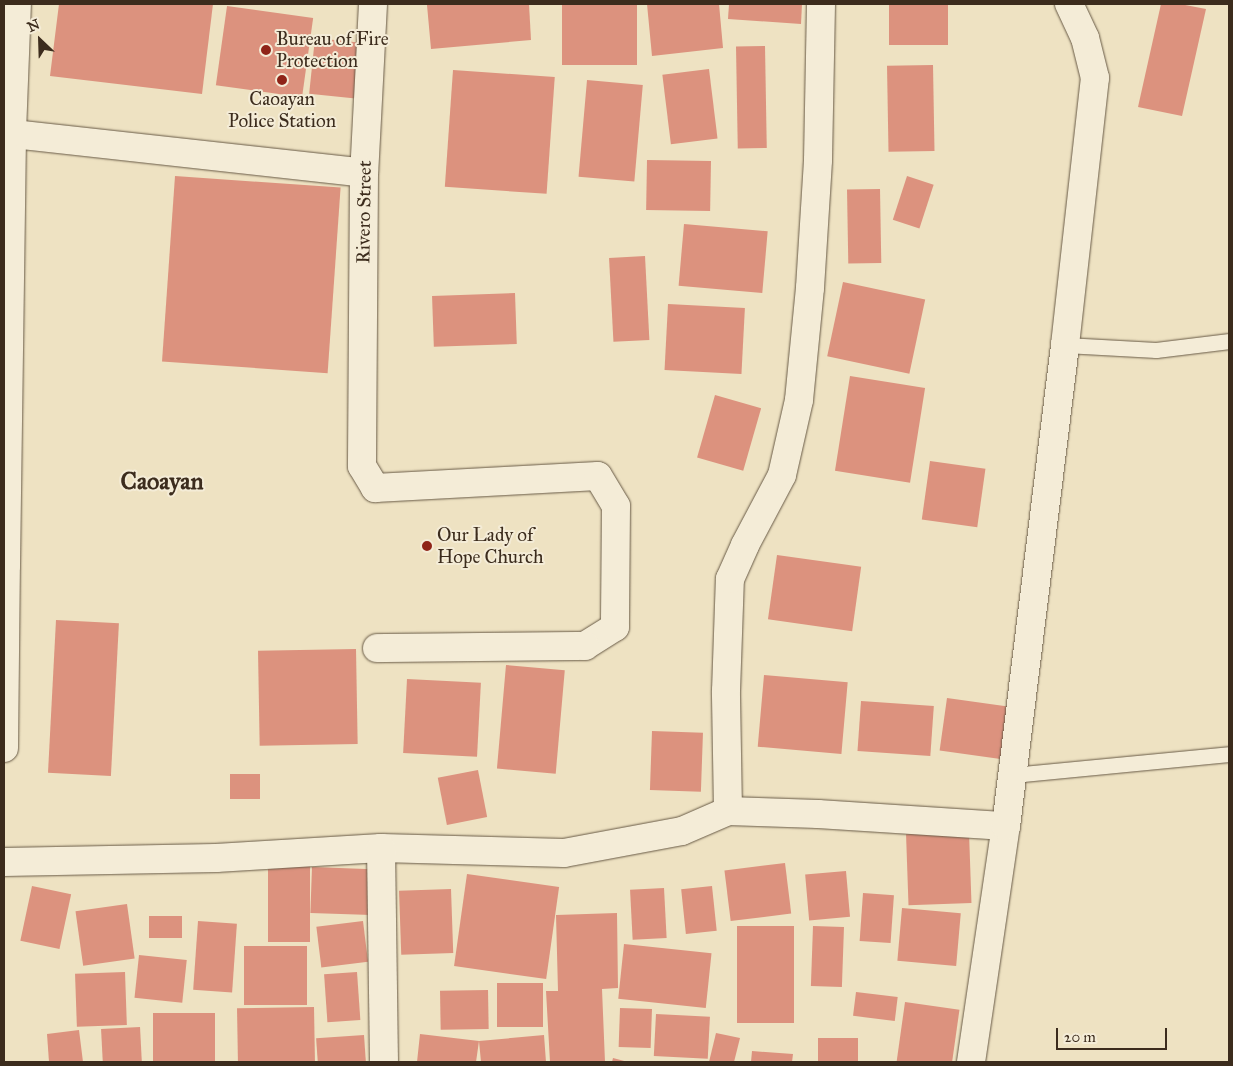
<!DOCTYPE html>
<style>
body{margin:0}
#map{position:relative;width:1233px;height:1066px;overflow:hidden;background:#eee2c2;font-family:"IM FELL Great Primer",serif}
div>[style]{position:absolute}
.building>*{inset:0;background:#dc927e;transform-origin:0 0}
.roads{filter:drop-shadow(0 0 1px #685a46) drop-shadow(0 0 1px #685a46)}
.service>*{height:15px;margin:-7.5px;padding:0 7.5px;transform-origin:7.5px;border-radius:7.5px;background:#f4ecd7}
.minor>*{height:28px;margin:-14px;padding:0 14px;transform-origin:14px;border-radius:14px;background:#f4ecd7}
.secondary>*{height:28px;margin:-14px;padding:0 14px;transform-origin:14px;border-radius:14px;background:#f4ecd7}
.dots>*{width:14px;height:14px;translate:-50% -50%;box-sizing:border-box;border:2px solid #f4ecd7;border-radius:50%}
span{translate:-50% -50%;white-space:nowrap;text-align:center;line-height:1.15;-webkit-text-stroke:4px #f4ecd7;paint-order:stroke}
.poi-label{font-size:19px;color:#3c2c1d}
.left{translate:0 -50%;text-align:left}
.street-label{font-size:19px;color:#3c2c1d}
.district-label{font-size:24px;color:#3c2c1d;font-weight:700}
.frame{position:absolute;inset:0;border:5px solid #3c2c1d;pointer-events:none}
.north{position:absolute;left:15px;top:15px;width:50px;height:50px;-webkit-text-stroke:4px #f4ecd7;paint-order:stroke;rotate:336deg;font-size:14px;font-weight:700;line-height:20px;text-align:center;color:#3c2c1d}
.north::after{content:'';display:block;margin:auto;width:18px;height:22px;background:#3c2c1d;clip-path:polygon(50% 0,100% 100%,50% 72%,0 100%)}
.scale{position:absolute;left:1056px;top:1028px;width:111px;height:22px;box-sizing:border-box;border:2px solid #3c2c1d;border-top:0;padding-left:6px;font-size:15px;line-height:18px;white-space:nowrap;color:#3c2c1d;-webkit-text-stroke:4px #f4ecd7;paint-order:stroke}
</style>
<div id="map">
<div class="building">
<div style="clip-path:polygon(59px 4px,213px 4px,202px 94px,50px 76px)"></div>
<div style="clip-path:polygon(445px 4px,529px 4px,531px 40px,431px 49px,427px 5px)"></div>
<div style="left:562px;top:4px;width:75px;height:61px"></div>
<div style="clip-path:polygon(647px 4px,719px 4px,723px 48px,652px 56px)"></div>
<div style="clip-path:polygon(729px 4px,802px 4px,801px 24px,728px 19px)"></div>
<div style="left:889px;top:4px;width:59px;height:41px"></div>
<div style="clip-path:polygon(1161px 4px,1180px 4px,1206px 9px,1182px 116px,1138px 107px)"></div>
<div style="left:227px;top:6px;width:87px;height:80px;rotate:8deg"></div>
<div style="left:315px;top:38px;width:49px;height:56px;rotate:6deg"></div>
<div style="left:765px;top:46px;width:102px;height:29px;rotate:89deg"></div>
<div style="left:933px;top:65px;width:86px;height:46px;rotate:89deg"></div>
<div style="left:709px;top:69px;width:70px;height:47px;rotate:83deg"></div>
<div style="left:453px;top:70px;width:102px;height:117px;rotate:4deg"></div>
<div style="left:587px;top:80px;width:56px;height:97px;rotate:5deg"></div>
<div style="left:647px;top:160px;width:64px;height:50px;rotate:1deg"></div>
<div style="left:175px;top:176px;width:166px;height:186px;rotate:4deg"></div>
<div style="left:907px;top:176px;width:28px;height:46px;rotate:18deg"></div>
<div style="left:880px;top:189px;width:74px;height:33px;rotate:89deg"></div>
<div style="left:684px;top:224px;width:84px;height:62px;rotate:5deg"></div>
<div style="left:645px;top:256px;width:84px;height:36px;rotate:87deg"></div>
<div style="left:843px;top:282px;width:84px;height:76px;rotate:12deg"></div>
<div style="left:515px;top:293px;width:51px;height:83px;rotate:88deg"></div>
<div style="left:668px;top:304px;width:77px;height:66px;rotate:3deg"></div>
<div style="left:850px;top:376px;width:76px;height:96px;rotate:9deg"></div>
<div style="left:715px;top:395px;width:48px;height:65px;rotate:16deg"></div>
<div style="left:930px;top:461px;width:56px;height:59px;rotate:8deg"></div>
<div style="left:777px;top:555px;width:85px;height:65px;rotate:8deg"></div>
<div style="left:56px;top:620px;width:63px;height:153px;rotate:3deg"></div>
<div style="left:356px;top:649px;width:95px;height:98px;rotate:89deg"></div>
<div style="left:506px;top:665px;width:59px;height:104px;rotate:5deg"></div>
<div style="left:764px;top:675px;width:84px;height:72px;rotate:5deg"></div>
<div style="left:407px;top:679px;width:74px;height:74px;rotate:3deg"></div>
<div style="left:947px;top:698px;width:65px;height:53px;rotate:8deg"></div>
<div style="left:861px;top:701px;width:73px;height:50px;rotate:4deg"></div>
<div style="left:652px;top:731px;width:51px;height:59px;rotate:2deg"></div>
<div style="left:478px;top:770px;width:48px;height:41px;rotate:79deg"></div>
<div style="left:230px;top:774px;width:30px;height:25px"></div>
<div style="left:969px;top:832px;width:71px;height:63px;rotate:88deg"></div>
<div style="left:268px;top:862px;width:42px;height:80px"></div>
<div style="left:785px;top:863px;width:51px;height:61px;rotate:83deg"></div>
<div style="left:312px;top:867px;width:61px;height:46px;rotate:2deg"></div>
<div style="left:846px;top:871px;width:46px;height:41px;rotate:85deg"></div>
<div style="left:467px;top:874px;width:93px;height:93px;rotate:8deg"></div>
<div style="left:32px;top:886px;width:40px;height:56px;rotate:12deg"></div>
<div style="left:712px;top:886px;width:45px;height:31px;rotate:84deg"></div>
<div style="left:664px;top:888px;width:50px;height:34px;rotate:87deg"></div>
<div style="left:451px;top:889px;width:64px;height:52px;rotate:88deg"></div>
<div style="left:863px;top:893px;width:31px;height:48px;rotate:4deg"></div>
<div style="left:127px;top:904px;width:55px;height:52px;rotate:82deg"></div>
<div style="left:902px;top:908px;width:59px;height:53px;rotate:5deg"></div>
<div style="clip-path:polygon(617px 913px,618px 988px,602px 989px,605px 1062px,550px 1062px,546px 991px,558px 991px,556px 915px)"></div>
<div style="left:182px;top:916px;width:22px;height:33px;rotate:90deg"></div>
<div style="left:198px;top:921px;width:39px;height:69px;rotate:4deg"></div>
<div style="left:363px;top:921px;width:41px;height:47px;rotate:83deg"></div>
<div style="left:737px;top:926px;width:57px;height:97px"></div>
<div style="left:813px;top:926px;width:31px;height:60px;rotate:2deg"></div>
<div style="left:624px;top:944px;width:88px;height:55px;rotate:6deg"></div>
<div style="left:244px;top:946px;width:63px;height:59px"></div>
<div style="left:139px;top:955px;width:48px;height:43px;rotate:6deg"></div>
<div style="left:125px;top:972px;width:53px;height:50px;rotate:88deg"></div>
<div style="left:357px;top:972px;width:48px;height:33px;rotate:86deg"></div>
<div style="left:543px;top:983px;width:44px;height:46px;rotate:90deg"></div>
<div style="left:488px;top:990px;width:39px;height:48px;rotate:89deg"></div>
<div style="left:856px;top:992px;width:42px;height:24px;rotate:7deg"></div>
<div style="left:905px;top:1002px;width:55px;height:61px;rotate:8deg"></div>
<div style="left:314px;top:1007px;width:55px;height:77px;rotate:89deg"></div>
<div style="left:620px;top:1008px;width:32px;height:39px;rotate:2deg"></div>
<div style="left:215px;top:1013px;width:49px;height:62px;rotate:90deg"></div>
<div style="left:656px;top:1014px;width:54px;height:42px;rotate:3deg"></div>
<div style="left:140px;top:1027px;width:35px;height:39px;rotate:87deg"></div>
<div style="clip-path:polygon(79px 1030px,83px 1062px,49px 1062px,47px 1034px)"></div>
<div style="clip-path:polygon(716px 1033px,740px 1038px,734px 1062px,709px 1062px)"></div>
<div style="clip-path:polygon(420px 1034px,479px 1041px,544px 1035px,546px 1062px,481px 1062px,479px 1041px,476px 1062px,417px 1062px)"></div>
<div style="left:364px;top:1035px;width:27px;height:48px;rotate:86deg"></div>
<div style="left:858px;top:1038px;width:24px;height:40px;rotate:90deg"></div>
<div style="clip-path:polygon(752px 1051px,793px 1054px,792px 1062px,751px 1062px)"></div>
<div style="clip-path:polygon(613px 1058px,628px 1062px,612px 1062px)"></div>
</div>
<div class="roads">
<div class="service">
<div style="left:1065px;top:345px;width:91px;rotate:3.1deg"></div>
<div style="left:1156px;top:350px;width:74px;rotate:-7deg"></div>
<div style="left:1012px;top:775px;width:218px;rotate:-5.5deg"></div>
</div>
<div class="minor">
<div style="left:373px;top:4px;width:169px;rotate:93deg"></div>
<div style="left:364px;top:173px;width:293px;rotate:90.4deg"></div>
<div style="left:362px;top:466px;width:26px;rotate:59deg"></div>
<div style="left:375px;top:488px;width:223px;rotate:-3.1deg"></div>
<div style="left:598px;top:476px;width:35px;rotate:59deg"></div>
<div style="left:616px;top:506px;width:121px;rotate:90.5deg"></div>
<div style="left:615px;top:627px;width:36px;rotate:148deg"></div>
<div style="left:585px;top:646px;width:208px;rotate:179.4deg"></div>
<div style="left:4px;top:133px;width:362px;rotate:6.3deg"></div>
<div style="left:4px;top:748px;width:183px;rotate:-89.4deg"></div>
<div style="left:728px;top:811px;width:90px;rotate:1.9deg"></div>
<div style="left:818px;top:814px;width:188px;rotate:3.7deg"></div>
<div style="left:381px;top:848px;width:183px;rotate:1.6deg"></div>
<div style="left:564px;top:853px;width:120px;rotate:-10.6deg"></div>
<div style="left:682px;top:831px;width:50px;rotate:-23.5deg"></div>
<div style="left:728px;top:811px;width:120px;rotate:-91deg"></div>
<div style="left:726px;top:691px;width:112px;rotate:-88deg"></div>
<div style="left:730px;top:579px;width:37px;rotate:-66deg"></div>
<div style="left:745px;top:545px;width:79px;rotate:-62.1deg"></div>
<div style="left:782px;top:475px;width:77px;rotate:-77.2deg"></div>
<div style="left:799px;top:400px;width:113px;rotate:-84.4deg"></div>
<div style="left:810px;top:288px;width:128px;rotate:-86.4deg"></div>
<div style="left:818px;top:160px;width:156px;rotate:-88.9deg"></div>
<div style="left:4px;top:862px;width:212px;rotate:-1.1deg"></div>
<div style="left:216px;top:858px;width:165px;rotate:-3.5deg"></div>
<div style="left:381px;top:848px;width:214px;rotate:89.2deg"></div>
<div style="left:971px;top:1062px;width:239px;rotate:-81.6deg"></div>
<div style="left:1006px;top:826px;width:485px;rotate:-83deg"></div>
<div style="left:1065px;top:345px;width:269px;rotate:-83.6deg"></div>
<div style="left:1095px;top:78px;width:41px;rotate:-104deg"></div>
<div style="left:1085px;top:38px;width:38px;rotate:-115deg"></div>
</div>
<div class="secondary">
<div style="left:4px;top:565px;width:2px"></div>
<div style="left:6px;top:565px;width:433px;rotate:-89.2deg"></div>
<div style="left:12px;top:132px;width:128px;rotate:-87.8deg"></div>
</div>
</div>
<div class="dots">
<div style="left:266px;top:50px;background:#8f2418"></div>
<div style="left:282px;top:80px;background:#8f2418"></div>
<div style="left:427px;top:546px;background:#8f2418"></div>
</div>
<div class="poi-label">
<span class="left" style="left:276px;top:50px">Bureau of Fire<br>Protection</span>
<span style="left:282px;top:110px">Caoayan<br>Police Station</span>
<span class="left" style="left:437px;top:546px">Our Lady of<br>Hope Church</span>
</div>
<div class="street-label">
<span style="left:364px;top:212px;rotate:-89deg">Rivero Street</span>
</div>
<div class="district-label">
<span style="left:162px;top:482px">Caoayan</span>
</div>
<div class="frame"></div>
<div class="north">N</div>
<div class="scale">20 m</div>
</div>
